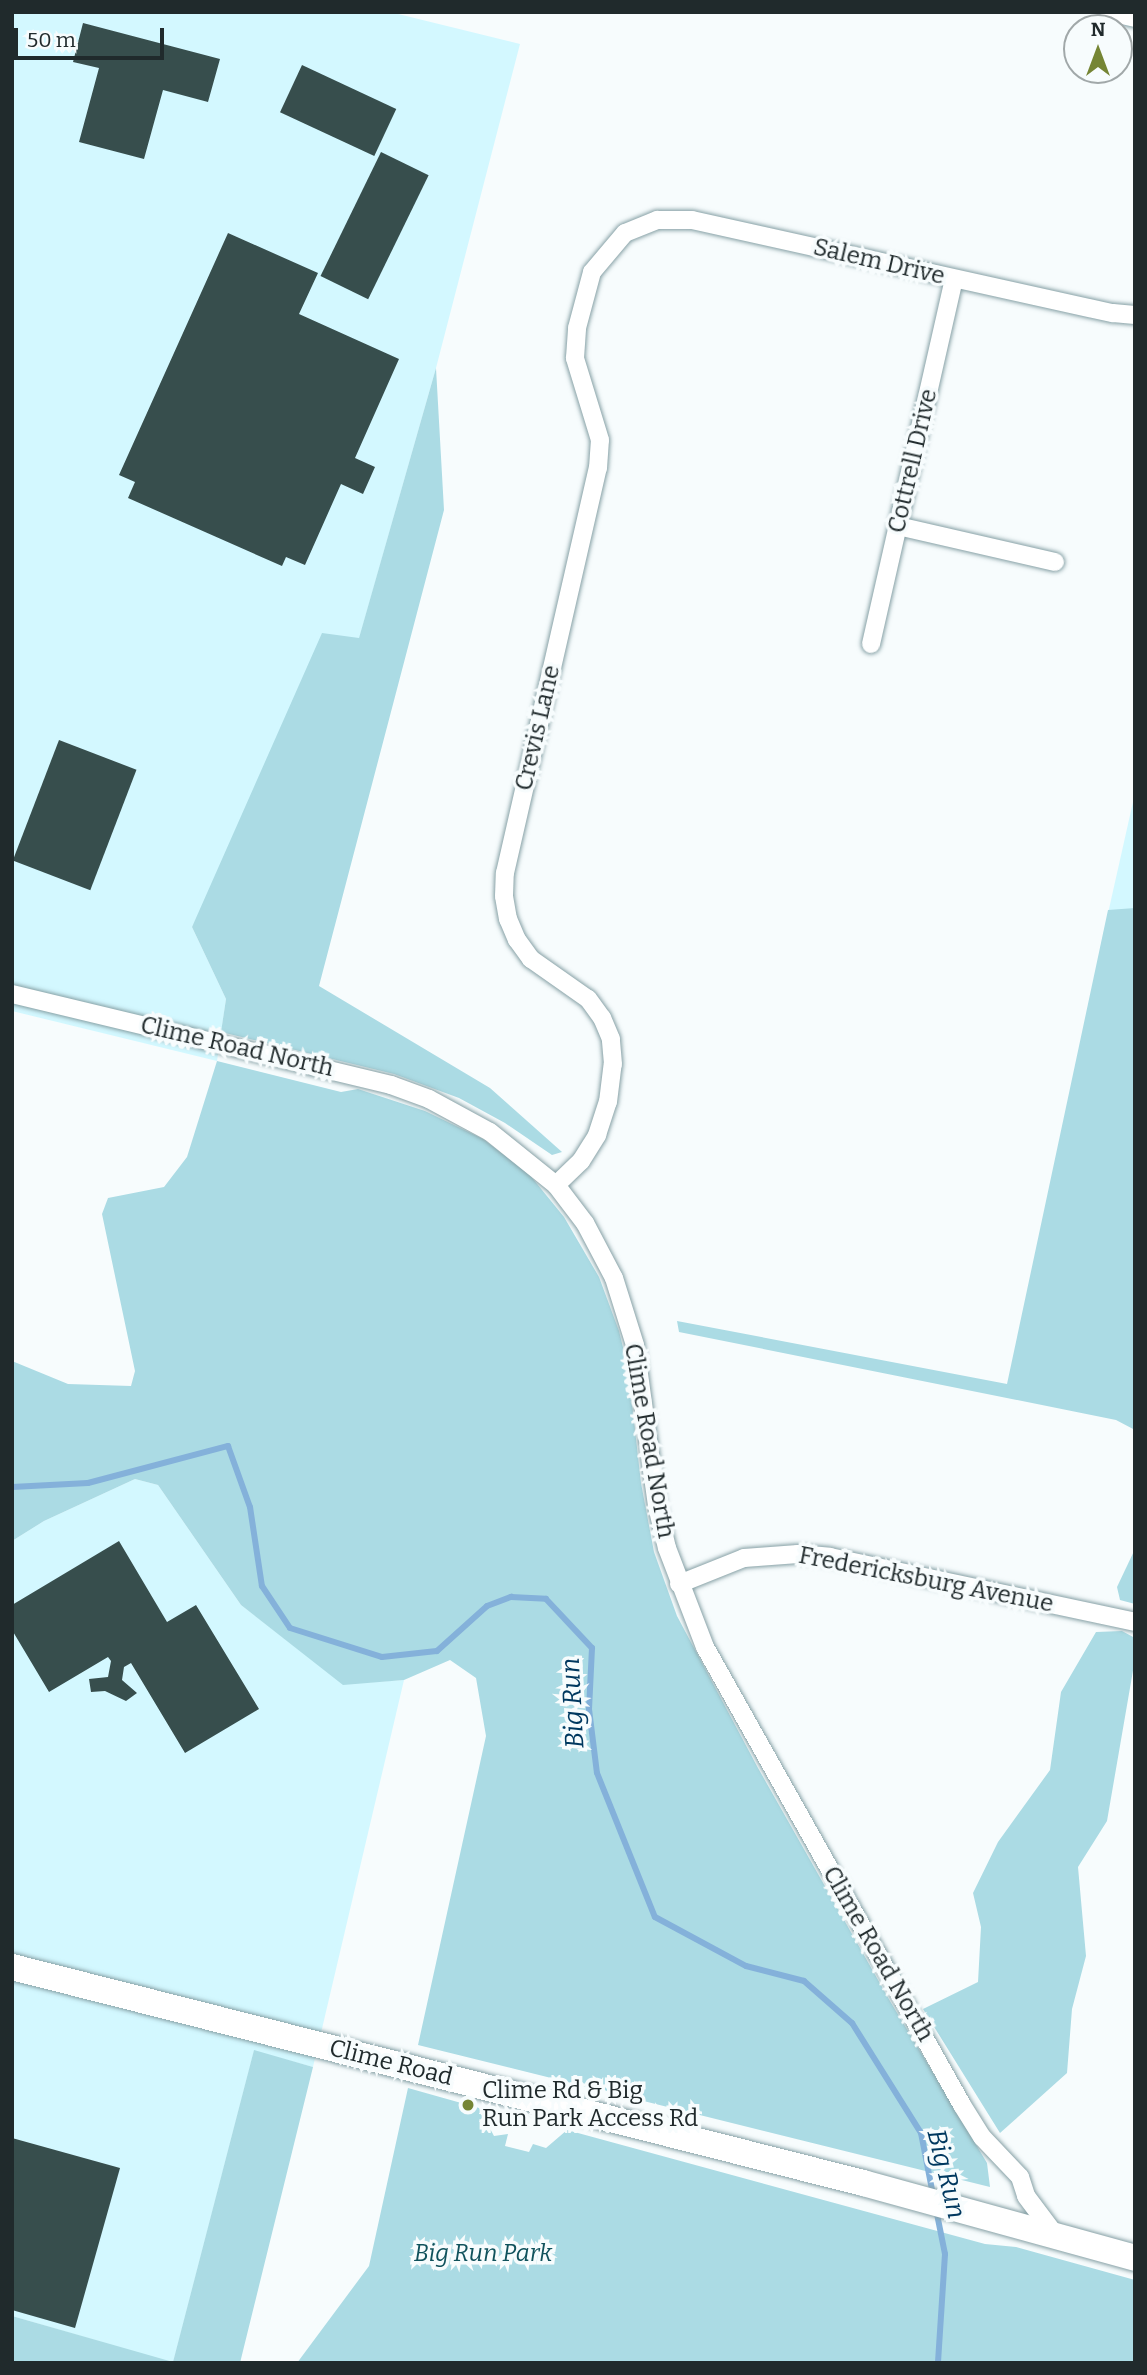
<!DOCTYPE html>
<style>
body{margin:0}
#map{position:relative;width:1147px;height:2375px;overflow:hidden;background:#f7fcfd;font-family:Bitter,serif}
div>[style]{position:absolute}
.built>*{inset:0;background:#d3f8ff}
.green>*{inset:0;background:#abdbe4}
.stream>*{height:6px;margin:-3px;padding:0 3px;transform-origin:3px;border-radius:3px;background:#84b1da}
.building>*{inset:0;background:#374e4d;transform-origin:0 0}
.roads{filter:drop-shadow(0 0 2px #87a1a6) drop-shadow(0 0 2px #87a1a6)}
.street>*{height:18px;margin:-9px;padding:0 9px;transform-origin:9px;border-radius:9px;background:#fff}
.secondary>*{height:26px;margin:-13px;padding:0 13px;transform-origin:13px;border-radius:13px;background:#fff}
.dots>*{width:19px;height:19px;translate:-50% -50%;box-sizing:border-box;border:4px solid #f7fcfd;border-radius:50%}
span{translate:-50% -50%;white-space:nowrap;text-align:center;line-height:1.15;-webkit-text-stroke:7px #f7fcfd;paint-order:stroke}
.street-label{font-size:24px;color:#202a2c}
.poi-label{font-size:24px;color:#202a2c}
.left{translate:0 -50%;text-align:left}
.park-label{font-size:24px;color:#10525c;font-style:italic}
.water-label{font-size:26px;color:#00385f;font-style:italic}
.frame{position:absolute;inset:0;border:14px solid #202a2c;pointer-events:none}
.north{position:absolute;left:1063px;top:14px;width:70px;height:70px;box-sizing:border-box;background:#f7fcfd;border:2px solid #a1a8a9;border-radius:50%;rotate:0deg;font-size:19px;font-weight:700;line-height:28px;text-align:center;color:#202a2c}
.north::after{content:'';display:block;margin:auto;width:24px;height:32px;background:#758534;clip-path:polygon(50% 0,100% 100%,50% 72%,0 100%)}
.scale{position:absolute;left:14px;top:28px;width:150px;height:32px;box-sizing:border-box;border:4px solid #202a2c;border-top:0;padding-left:9px;font-size:21px;line-height:24px;white-space:nowrap;color:#202a2c;-webkit-text-stroke:5px #f7fcfd;paint-order:stroke}
</style>
<div id="map">
<div class="built">
<div style="clip-path:polygon(12px 12px,390px 12px,520px 44px,436px 368px,359px 639px,192px 927px,226px 999px,217px 1061px,12px 1011px)"></div>
<div style="clip-path:polygon(1135px 793px,1135px 957px,1100px 949px)"></div>
<div style="clip-path:polygon(135px 1479px,158px 1485px,241px 1605px,343px 1684px,404px 1680px,313px 2067px,254px 2051px,173px 2363px,12px 2316px,12px 1541px,44px 1521px)"></div>
</div>
<div class="green">
<div style="clip-path:polygon(436px 368px,444px 510px,319px 986px,490px 1088px,562px 1152px,552px 1155px,505px 1123px,459px 1098px,394px 1074px,221px 1032px,226px 999px,192px 927px,322px 633px,359px 638px)"></div>
<div style="clip-path:polygon(1135px 908px,1135px 1430px,1116px 1420px,679px 1332px,677px 1321px,1007px 1384px,1108px 910px)"></div>
<div style="clip-path:polygon(217px 1061px,341px 1092px,358px 1089px,425px 1111px,483px 1139px,529px 1174px,564px 1217px,599px 1277px,619px 1331px,628px 1368px,641px 1483px,654px 1552px,677px 1616px,758px 1768px,890px 2001px,987px 2163px,990px 2187px,418px 2045px,486px 1736px,476px 1678px,450px 1660px,404px 1680px,343px 1685px,241px 1605px,158px 1485px,135px 1479px,44px 1521px,12px 1541px,12px 1361px,68px 1384px,131px 1386px,135px 1371px,102px 1214px,108px 1198px,164px 1187px,187px 1157px)"></div>
<div style="clip-path:polygon(1135px 1549px,1135px 1604px,1120px 1600px,1117px 1587px)"></div>
<div style="clip-path:polygon(1122px 1631px,1135px 1638px,1135px 1659px,1107px 1821px,1078px 1867px,1086px 1956px,1072px 2009px,1067px 2073px,1000px 2133px,923px 2009px,978px 1982px,981px 1927px,973px 1893px,998px 1842px,1050px 1770px,1061px 1692px,1096px 1632px)"></div>
<div style="clip-path:polygon(254px 2050px,313px 2067px,240px 2363px,12px 2363px,12px 2316px,173px 2362px)"></div>
<div style="clip-path:polygon(408px 2088px,479px 2108px,494px 2136px,508px 2134px,505px 2146px,529px 2152px,533px 2144px,546px 2148px,567px 2130px,985px 2244px,1016px 2247px,1135px 2280px,1135px 2363px,297px 2363px,369px 2266px)"></div>
</div>
<div class="stream">
<div style="left:12px;top:1487px;width:76px;rotate:-3deg"></div>
<div style="left:88px;top:1483px;width:145px;rotate:-14.8deg"></div>
<div style="left:228px;top:1446px;width:65px;rotate:70.2deg"></div>
<div style="left:250px;top:1507px;width:80px;rotate:81.4deg"></div>
<div style="left:262px;top:1586px;width:50px;rotate:56.3deg"></div>
<div style="left:290px;top:1628px;width:96px;rotate:17.5deg"></div>
<div style="left:382px;top:1657px;width:55px;rotate:-6.2deg"></div>
<div style="left:437px;top:1651px;width:67px;rotate:-42deg"></div>
<div style="left:487px;top:1606px;width:26px;rotate:-21deg"></div>
<div style="left:511px;top:1597px;width:35px;rotate:3deg"></div>
<div style="left:546px;top:1599px;width:67px;rotate:46.8deg"></div>
<div style="left:592px;top:1648px;width:61px;rotate:92.8deg"></div>
<div style="left:589px;top:1709px;width:64px;rotate:82.9deg"></div>
<div style="left:597px;top:1773px;width:155px;rotate:68.1deg"></div>
<div style="left:655px;top:1917px;width:103px;rotate:28.3deg"></div>
<div style="left:746px;top:1966px;width:60px;rotate:14.5deg"></div>
<div style="left:804px;top:1981px;width:64px;rotate:41.2deg"></div>
<div style="left:852px;top:2023px;width:130px;rotate:57.9deg"></div>
<div style="left:921px;top:2133px;width:63px;rotate:79deg"></div>
<div style="left:936px;top:2209px;width:46px;rotate:78.7deg"></div>
<div style="left:945px;top:2254px;width:109px;rotate:93.7deg"></div>
</div>
<div class="building">
<div style="clip-path:polygon(83px 23px,220px 59px,208px 102px,163px 90px,144px 159px,79px 142px,99px 68px,73px 62px)"></div>
<div style="left:302px;top:65px;width:104px;height:52px;rotate:25deg"></div>
<div style="left:381px;top:152px;width:53px;height:138px;rotate:26deg"></div>
<div style="clip-path:polygon(228px 233px,318px 273px,299px 314px,399px 359px,355px 458px,375px 467px,363px 494px,341px 484px,305px 565px,286px 557px,282px 566px,128px 498px,135px 482px,119px 475px)"></div>
<div style="left:59px;top:740px;width:83px;height:129px;rotate:21deg"></div>
<div style="clip-path:polygon(119px 1541px,167px 1622px,196px 1605px,259px 1709px,185px 1753px,131px 1663px,124px 1667px,122px 1680px,137px 1693px,126px 1701px,105px 1691px,91px 1692px,89px 1679px,108px 1677px,111px 1661px,108px 1657px,49px 1692px,12px 1630px,12px 1605px)"></div>
<div style="clip-path:polygon(12px 2138px,120px 2168px,75px 2328px,12px 2310px)"></div>
</div>
<div class="roads">
<div class="street">
<div style="left:1109px;top:12px;width:27px;rotate:13deg"></div>
<div style="left:898px;top:526px;width:161px;rotate:12.9deg"></div>
<div style="left:871px;top:644px;width:374px;rotate:-77.2deg"></div>
<div style="left:12px;top:994px;width:390px;rotate:13.5deg"></div>
<div style="left:391px;top:1085px;width:40px;rotate:20.2deg"></div>
<div style="left:429px;top:1099px;width:69px;rotate:28.4deg"></div>
<div style="left:490px;top:1132px;width:85px;rotate:38.8deg"></div>
<div style="left:556px;top:1185px;width:48px;rotate:52.7deg"></div>
<div style="left:585px;top:1223px;width:62px;rotate:62.2deg"></div>
<div style="left:614px;top:1278px;width:70px;rotate:72.6deg"></div>
<div style="left:635px;top:1345px;width:162px;rotate:82.2deg"></div>
<div style="left:657px;top:1506px;width:43px;rotate:76.6deg"></div>
<div style="left:667px;top:1548px;width:106px;rotate:69deg"></div>
<div style="left:705px;top:1647px;width:525px;rotate:60.7deg"></div>
<div style="left:962px;top:2105px;width:38px;rotate:58deg"></div>
<div style="left:982px;top:2137px;width:55px;rotate:46.5deg"></div>
<div style="left:1020px;top:2177px;width:20px;rotate:72deg"></div>
<div style="left:1026px;top:2196px;width:50px;rotate:53.1deg"></div>
<div style="left:556px;top:1185px;width:35px;rotate:-44deg"></div>
<div style="left:581px;top:1161px;width:31px;rotate:-58deg"></div>
<div style="left:597px;top:1135px;width:35px;rotate:-72deg"></div>
<div style="left:608px;top:1102px;width:38px;rotate:-83deg"></div>
<div style="left:613px;top:1064px;width:25px;rotate:-95deg"></div>
<div style="left:611px;top:1039px;width:23px;rotate:-113deg"></div>
<div style="left:602px;top:1018px;width:24px;rotate:-126deg"></div>
<div style="left:588px;top:999px;width:70px;rotate:-144.9deg"></div>
<div style="left:531px;top:959px;width:24px;rotate:-126deg"></div>
<div style="left:517px;top:940px;width:23px;rotate:-113deg"></div>
<div style="left:508px;top:919px;width:23px;rotate:-100deg"></div>
<div style="left:504px;top:896px;width:23px;rotate:-88deg"></div>
<div style="left:505px;top:873px;width:416px;rotate:-77.1deg"></div>
<div style="left:598px;top:468px;width:28px;rotate:-86deg"></div>
<div style="left:600px;top:440px;width:86px;rotate:-107deg"></div>
<div style="left:575px;top:358px;width:30px;rotate:-86deg"></div>
<div style="left:577px;top:328px;width:58px;rotate:-75deg"></div>
<div style="left:592px;top:272px;width:51px;rotate:-49.8deg"></div>
<div style="left:625px;top:233px;width:35px;rotate:-22deg"></div>
<div style="left:657px;top:220px;width:35px"></div>
<div style="left:692px;top:220px;width:431px;rotate:12.5deg"></div>
<div style="left:1113px;top:313px;width:22px;rotate:5deg"></div>
<div style="left:679px;top:1584px;width:70px;rotate:-21.8deg"></div>
<div style="left:744px;top:1558px;width:54px;rotate:-4.2deg"></div>
<div style="left:798px;top:1554px;width:32px;rotate:5deg"></div>
<div style="left:830px;top:1557px;width:312px;rotate:12deg"></div>
</div>
<div class="secondary">
<div style="left:12px;top:1967px;width:878px;rotate:14.24deg"></div>
<div style="left:863px;top:2183px;width:282px;rotate:15.4deg"></div>
</div>
</div>
<div class="dots">
<div style="left:468px;top:2105px;background:#758534"></div>
</div>
<div class="street-label">
<span style="left:879px;top:262px;rotate:13deg">Salem Drive</span>
<span style="left:913px;top:461px;rotate:-77deg">Cottrell Drive</span>
<span style="left:538px;top:728px;rotate:-77deg">Crevis Lane</span>
<span style="left:237px;top:1047px;rotate:13deg">Clime Road North</span>
<span style="left:649px;top:1441px;rotate:80deg">Clime Road North</span>
<span style="left:926px;top:1580px;rotate:11deg">Fredericksburg Avenue</span>
<span style="left:878px;top:1954px;rotate:60deg">Clime Road North</span>
<span style="left:391px;top:2063px;rotate:14deg">Clime Road</span>
</div>
<div class="poi-label">
<span class="left" style="left:482px;top:2105px">Clime Rd &amp; Big<br>Run Park Access Rd</span>
</div>
<div class="park-label">
<span style="left:483px;top:2254px">Big Run Park</span>
</div>
<div class="water-label">
<span style="left:573px;top:1703px;rotate:-93deg">Big Run</span>
<span style="left:946px;top:2174px;rotate:76deg">Big Run</span>
</div>
<div class="frame"></div>
<div class="north">N</div>
<div class="scale">50 m</div>
</div>
